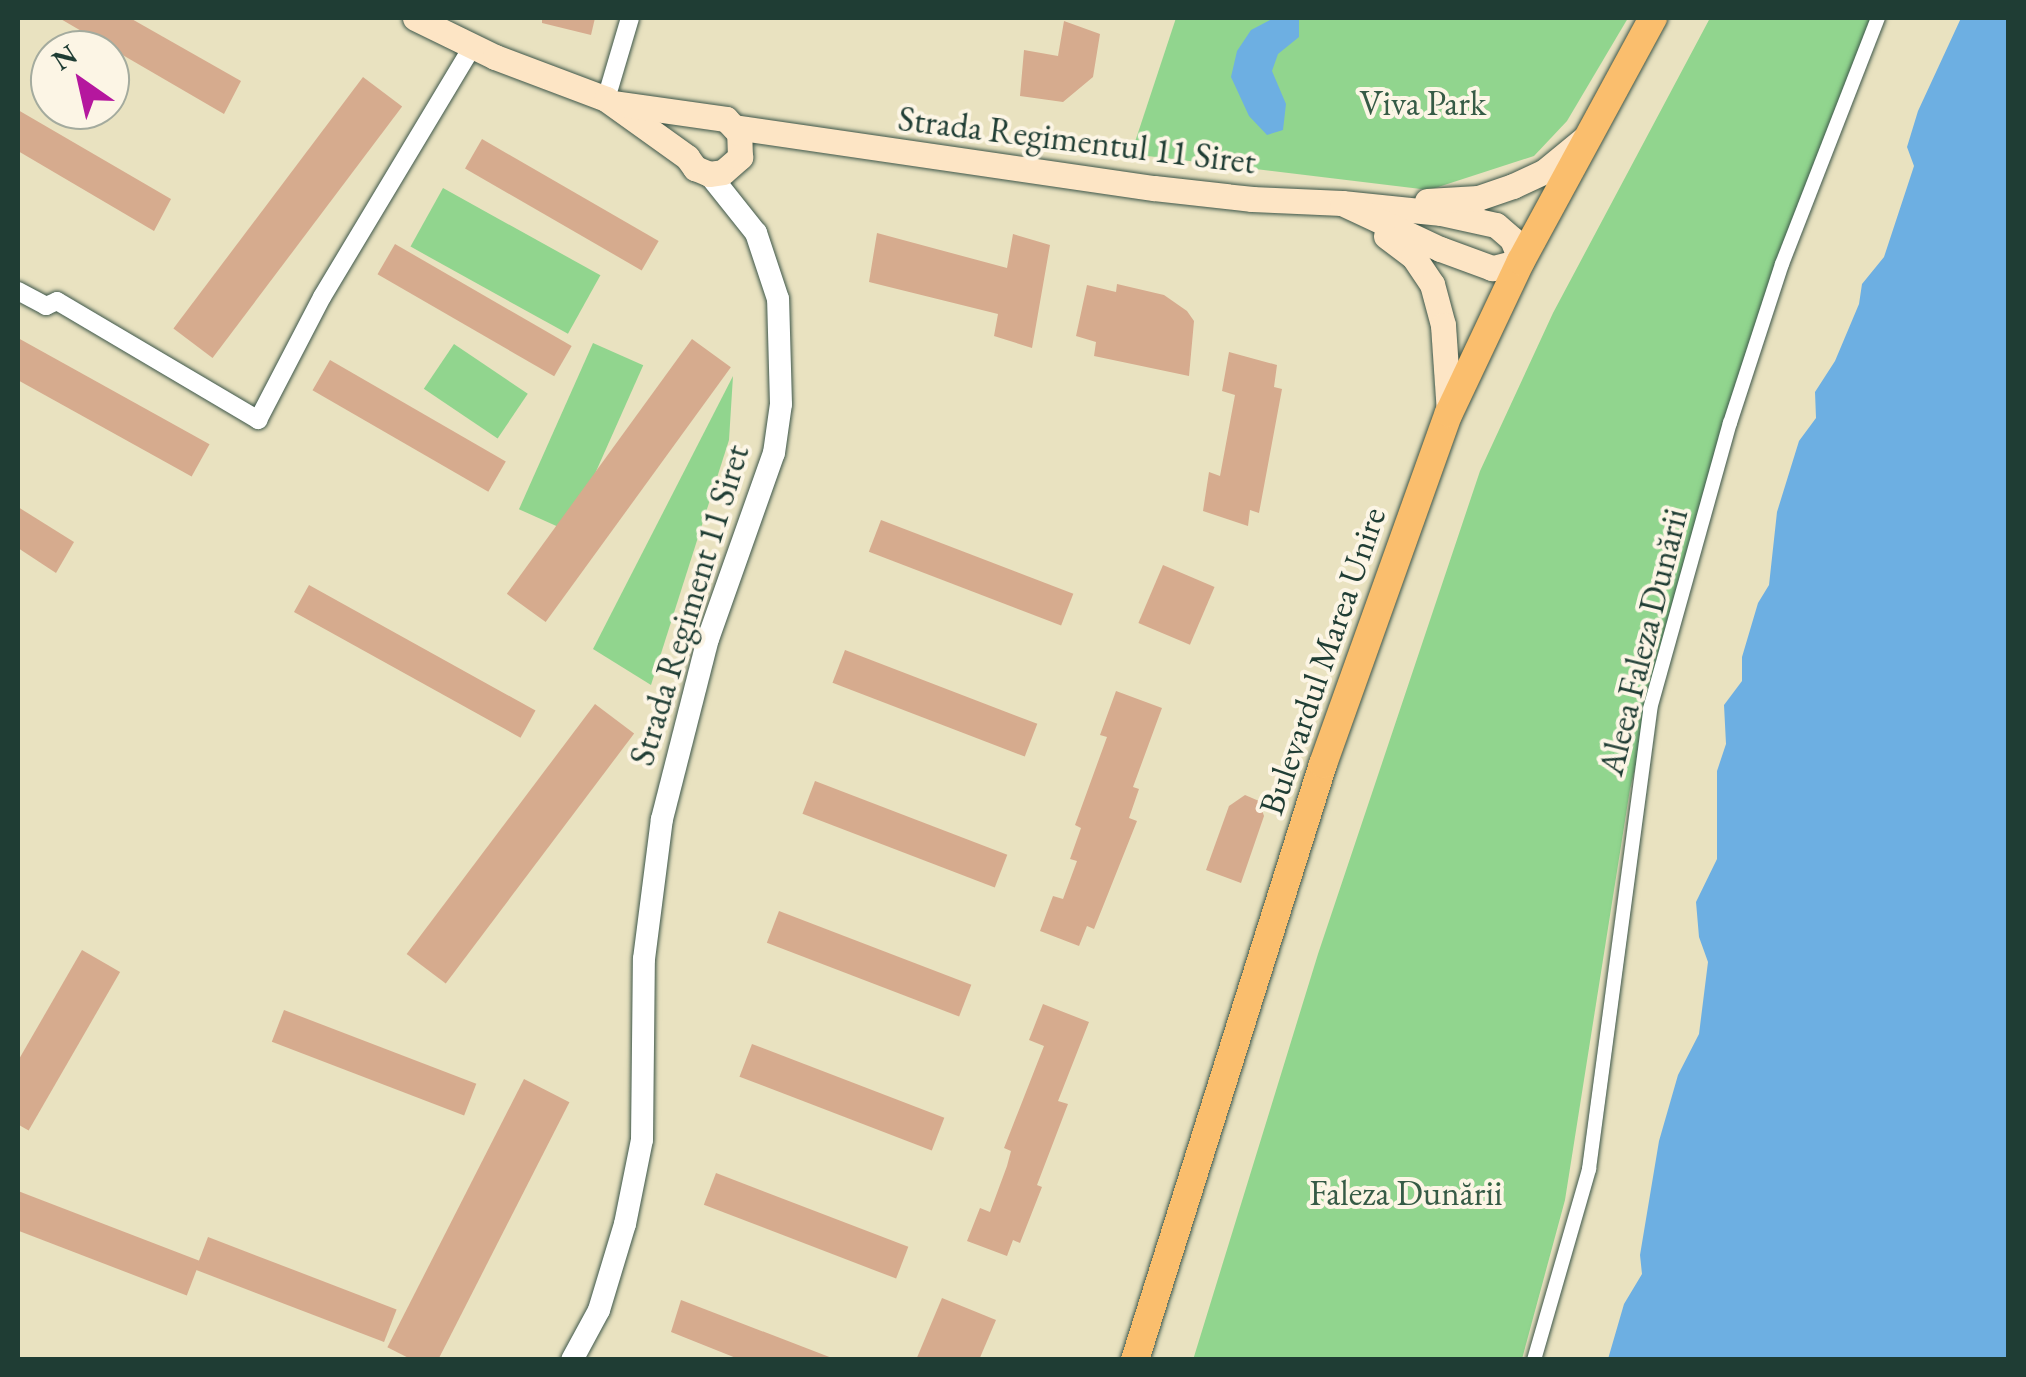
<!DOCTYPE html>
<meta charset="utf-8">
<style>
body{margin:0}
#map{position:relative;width:2026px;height:1377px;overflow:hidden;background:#e9e2c0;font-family:"EB Garamond",serif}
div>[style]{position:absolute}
.green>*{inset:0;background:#91d58e;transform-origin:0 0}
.water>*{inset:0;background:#6dafe2}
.building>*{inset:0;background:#d6ab8e;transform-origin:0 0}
.roads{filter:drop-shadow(0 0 2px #3d5649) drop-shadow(0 0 2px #3d5649)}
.pedestrian>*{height:14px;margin:-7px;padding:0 7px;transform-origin:7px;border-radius:7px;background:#fff}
.minor>*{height:18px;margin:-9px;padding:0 9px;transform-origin:9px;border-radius:9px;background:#fff}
.tertiary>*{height:22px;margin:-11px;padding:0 11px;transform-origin:11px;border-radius:11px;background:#fff}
.secondary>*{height:25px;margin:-12.5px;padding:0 12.5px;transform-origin:12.5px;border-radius:12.5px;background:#fde5c5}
.primary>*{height:28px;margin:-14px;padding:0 14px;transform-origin:14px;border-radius:14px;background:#fabe6d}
span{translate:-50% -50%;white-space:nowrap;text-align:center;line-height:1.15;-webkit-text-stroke:8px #fcf5e5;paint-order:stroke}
.park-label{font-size:35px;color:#365b46}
.street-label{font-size:35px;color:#1f3d34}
.frame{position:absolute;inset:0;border:20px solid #1f3d34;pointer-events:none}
.north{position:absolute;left:30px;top:30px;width:100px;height:100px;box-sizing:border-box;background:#fcf5e5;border:2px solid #a4ab9e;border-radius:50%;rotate:326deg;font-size:28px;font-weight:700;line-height:40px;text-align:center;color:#1f3d34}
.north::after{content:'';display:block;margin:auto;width:35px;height:45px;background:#b5179e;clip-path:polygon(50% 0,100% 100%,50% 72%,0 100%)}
</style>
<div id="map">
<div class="green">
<div style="clip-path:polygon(1176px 18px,1628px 18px,1567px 121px,1534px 156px,1429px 190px,1131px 154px)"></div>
<div style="clip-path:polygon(1710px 18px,1874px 18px,1693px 531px,1630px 789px,1565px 1200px,1522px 1359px,1193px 1360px,1318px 954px,1480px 471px,1553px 313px)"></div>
<div style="left:443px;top:188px;width:180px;height:67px;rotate:29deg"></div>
<div style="left:593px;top:343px;width:55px;height:182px;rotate:24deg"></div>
<div style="left:454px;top:344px;width:89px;height:54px;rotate:34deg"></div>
<div style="clip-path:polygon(733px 376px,729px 440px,651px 685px,593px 649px)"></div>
</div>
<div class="water">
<div style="clip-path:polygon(1274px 18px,1299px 20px,1299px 37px,1278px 54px,1272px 71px,1286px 104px,1283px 130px,1267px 135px,1249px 116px,1231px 77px,1237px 51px,1251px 30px)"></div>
<div style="clip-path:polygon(1961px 18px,2008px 18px,2008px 1359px,1608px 1359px,1624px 1304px,1642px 1274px,1640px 1255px,1659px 1141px,1678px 1075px,1699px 1034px,1708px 962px,1699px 937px,1696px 902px,1717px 859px,1717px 771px,1726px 744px,1724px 705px,1742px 681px,1742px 657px,1758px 603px,1769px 585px,1777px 512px,1799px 441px,1816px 418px,1815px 392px,1835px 361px,1859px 304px,1862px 284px,1884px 257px,1914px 166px,1907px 147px,1918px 111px)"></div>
</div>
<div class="building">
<div style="clip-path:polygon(59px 18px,130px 18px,241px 81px,224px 114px)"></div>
<div style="clip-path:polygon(542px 18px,595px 18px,591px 35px,542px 23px)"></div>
<div style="clip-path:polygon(1064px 21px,1100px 34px,1093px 77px,1063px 102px,1020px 96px,1024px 50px,1058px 56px)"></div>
<div style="left:363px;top:77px;width:49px;height:315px;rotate:37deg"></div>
<div style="clip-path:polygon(18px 110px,171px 199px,154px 231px,18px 151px)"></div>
<div style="left:482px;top:139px;width:204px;height:34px;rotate:30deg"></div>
<div style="clip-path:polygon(877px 233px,1007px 268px,1013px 234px,1050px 245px,1032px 348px,994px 336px,998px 314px,869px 282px)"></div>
<div style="left:395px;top:244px;width:204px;height:35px;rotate:30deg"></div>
<div style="clip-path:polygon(1117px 284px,1164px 295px,1187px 311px,1194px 321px,1189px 376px,1094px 356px,1096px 342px,1076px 336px,1087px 285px,1116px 292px)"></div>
<div style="left:18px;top:338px;width:219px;height:37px;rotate:29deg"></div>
<div style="left:692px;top:339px;width:48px;height:315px;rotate:36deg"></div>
<div style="clip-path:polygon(1229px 352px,1277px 365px,1274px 387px,1282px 389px,1259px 513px,1250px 510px,1248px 526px,1203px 511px,1209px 472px,1220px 476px,1235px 395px,1222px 391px)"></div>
<div style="left:330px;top:360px;width:203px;height:35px;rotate:30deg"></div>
<div style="clip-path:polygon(18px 507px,74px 542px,56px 573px,18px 548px)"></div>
<div style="left:881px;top:520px;width:206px;height:34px;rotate:21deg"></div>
<div style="left:1163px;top:565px;width:56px;height:63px;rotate:23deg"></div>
<div style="left:309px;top:585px;width:259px;height:31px;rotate:29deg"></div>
<div style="left:845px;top:650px;width:206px;height:35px;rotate:21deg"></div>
<div style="clip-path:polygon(1116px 691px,1162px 708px,1133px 787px,1139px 789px,1129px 818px,1137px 821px,1094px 929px,1087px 926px,1079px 946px,1040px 931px,1053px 896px,1063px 899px,1077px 861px,1070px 859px,1081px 828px,1075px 825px,1107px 737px,1100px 735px)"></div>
<div style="left:595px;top:704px;width:49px;height:313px;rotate:37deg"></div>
<div style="left:815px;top:781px;width:206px;height:35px;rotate:21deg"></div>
<div style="clip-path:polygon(1245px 795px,1259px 801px,1264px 816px,1241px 883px,1206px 870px,1229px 806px)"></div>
<div style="left:779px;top:911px;width:206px;height:34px;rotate:21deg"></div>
<div style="left:82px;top:950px;width:44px;height:183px;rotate:30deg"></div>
<div style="clip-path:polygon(1043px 1004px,1089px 1022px,1058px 1101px,1068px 1104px,1037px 1185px,1042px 1187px,1020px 1243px,1013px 1240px,1007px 1256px,967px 1241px,980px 1208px,990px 1212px,1007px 1166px,1011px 1151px,1004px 1148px,1044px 1046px,1029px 1040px)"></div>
<div style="left:284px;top:1010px;width:206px;height:34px;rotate:21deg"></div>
<div style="left:752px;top:1044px;width:206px;height:35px;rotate:21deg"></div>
<div style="left:524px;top:1079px;width:51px;height:301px;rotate:27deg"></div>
<div style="left:716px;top:1173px;width:206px;height:34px;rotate:21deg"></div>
<div style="left:18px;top:1191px;width:195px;height:37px;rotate:21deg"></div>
<div style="left:208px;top:1237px;width:202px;height:35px;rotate:21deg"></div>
<div style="clip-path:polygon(942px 1298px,996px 1320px,979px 1360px,916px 1360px)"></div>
<div style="clip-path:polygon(681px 1300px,832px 1358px,832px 1360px,741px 1360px,671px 1332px)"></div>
</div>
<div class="roads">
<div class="pedestrian">
<div style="left:1534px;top:1360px;width:199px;rotate:-73.9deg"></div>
<div style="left:1589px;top:1169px;width:464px;rotate:-82.4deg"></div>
<div style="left:1650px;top:709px;width:297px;rotate:-74.4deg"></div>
<div style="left:1730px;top:423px;width:167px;rotate:-71.9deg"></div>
<div style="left:1782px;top:264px;width:264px;rotate:-68.7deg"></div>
</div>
<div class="minor">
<div style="left:606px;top:99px;width:84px;rotate:-73.5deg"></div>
<div style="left:18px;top:291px;width:32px;rotate:28deg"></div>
<div style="left:46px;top:306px;width:12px;rotate:-24deg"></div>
<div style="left:57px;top:301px;width:234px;rotate:30.6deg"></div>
<div style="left:258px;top:420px;width:139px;rotate:-62.5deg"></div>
<div style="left:322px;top:297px;width:292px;rotate:-59deg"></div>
</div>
<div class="tertiary">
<div style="left:572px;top:1360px;width:57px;rotate:-61.6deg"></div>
<div style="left:599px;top:1310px;width:90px;rotate:-73.2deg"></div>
<div style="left:625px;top:1224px;width:86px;rotate:-78.6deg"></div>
<div style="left:642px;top:1140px;width:181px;rotate:-89.4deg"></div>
<div style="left:644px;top:959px;width:141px;rotate:-82.7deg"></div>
<div style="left:662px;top:819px;width:186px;rotate:-75.7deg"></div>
<div style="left:708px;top:639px;width:197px;rotate:-70.5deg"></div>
<div style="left:774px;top:453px;width:49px;rotate:-81.9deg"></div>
<div style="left:781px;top:404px;width:105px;rotate:-91.6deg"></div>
<div style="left:778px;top:299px;width:70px;rotate:-108.4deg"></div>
<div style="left:756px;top:233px;width:75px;rotate:-128.5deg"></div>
</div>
<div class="secondary">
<div style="left:415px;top:18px;width:89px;rotate:26deg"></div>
<div style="left:495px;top:57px;width:119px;rotate:20.7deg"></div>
<div style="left:606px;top:99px;width:100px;rotate:35.6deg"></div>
<div style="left:687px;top:157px;width:14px;rotate:54deg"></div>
<div style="left:695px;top:168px;width:15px;rotate:23deg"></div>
<div style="left:709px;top:174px;width:14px;rotate:-8deg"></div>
<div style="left:723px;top:172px;width:23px;rotate:-41deg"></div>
<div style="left:740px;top:157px;width:24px;rotate:-92deg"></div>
<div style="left:739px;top:133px;width:19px;rotate:-133deg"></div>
<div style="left:726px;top:119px;width:113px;rotate:-171.9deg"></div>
<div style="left:734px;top:127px;width:424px;rotate:8.3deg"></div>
<div style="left:1154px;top:188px;width:99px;rotate:6.4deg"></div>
<div style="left:1252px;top:199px;width:90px;rotate:2.5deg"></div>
<div style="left:1342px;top:203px;width:100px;rotate:5.8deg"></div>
<div style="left:1441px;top:213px;width:56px;rotate:12.3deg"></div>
<div style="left:1496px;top:225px;width:21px;rotate:41deg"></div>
<div style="left:1512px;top:239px;width:24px;rotate:68deg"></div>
<div style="left:1521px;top:261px;width:30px;rotate:166deg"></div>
<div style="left:1492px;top:268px;width:55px;rotate:-159.9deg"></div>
<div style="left:1440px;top:249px;width:108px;rotate:-154.9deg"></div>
<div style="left:1427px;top:201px;width:51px;rotate:-3.4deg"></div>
<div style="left:1478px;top:198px;width:37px;rotate:-19deg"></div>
<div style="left:1513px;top:186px;width:35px;rotate:-25deg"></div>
<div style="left:1545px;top:171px;width:50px;rotate:-39.4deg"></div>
<div style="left:1386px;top:236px;width:34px;rotate:37deg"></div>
<div style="left:1413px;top:256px;width:34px;rotate:56deg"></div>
<div style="left:1432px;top:284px;width:42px;rotate:75deg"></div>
<div style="left:1443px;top:325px;width:88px;rotate:86.1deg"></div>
</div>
<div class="primary">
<div style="left:1135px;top:1360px;width:625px;rotate:-72.49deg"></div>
<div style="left:1323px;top:764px;width:373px;rotate:-70.3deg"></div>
<div style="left:1449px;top:413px;width:168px;rotate:-64.7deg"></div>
<div style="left:1521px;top:261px;width:277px;rotate:-61.5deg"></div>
</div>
</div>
<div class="park-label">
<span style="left:1423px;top:103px">Viva Park</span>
<span style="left:1406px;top:1193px">Faleza Dunării</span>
</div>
<div class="street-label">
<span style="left:1077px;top:140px;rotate:7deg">Strada Regimentul 11 Siret</span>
<span style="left:689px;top:605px;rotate:-73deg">Strada Regiment 11 Siret</span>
<span style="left:1643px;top:642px;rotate:-76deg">Aleea Faleza Dunării</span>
<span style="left:1322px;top:661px;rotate:-71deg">Bulevardul Marea Unire</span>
</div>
<div class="frame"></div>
<div class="north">N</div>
</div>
